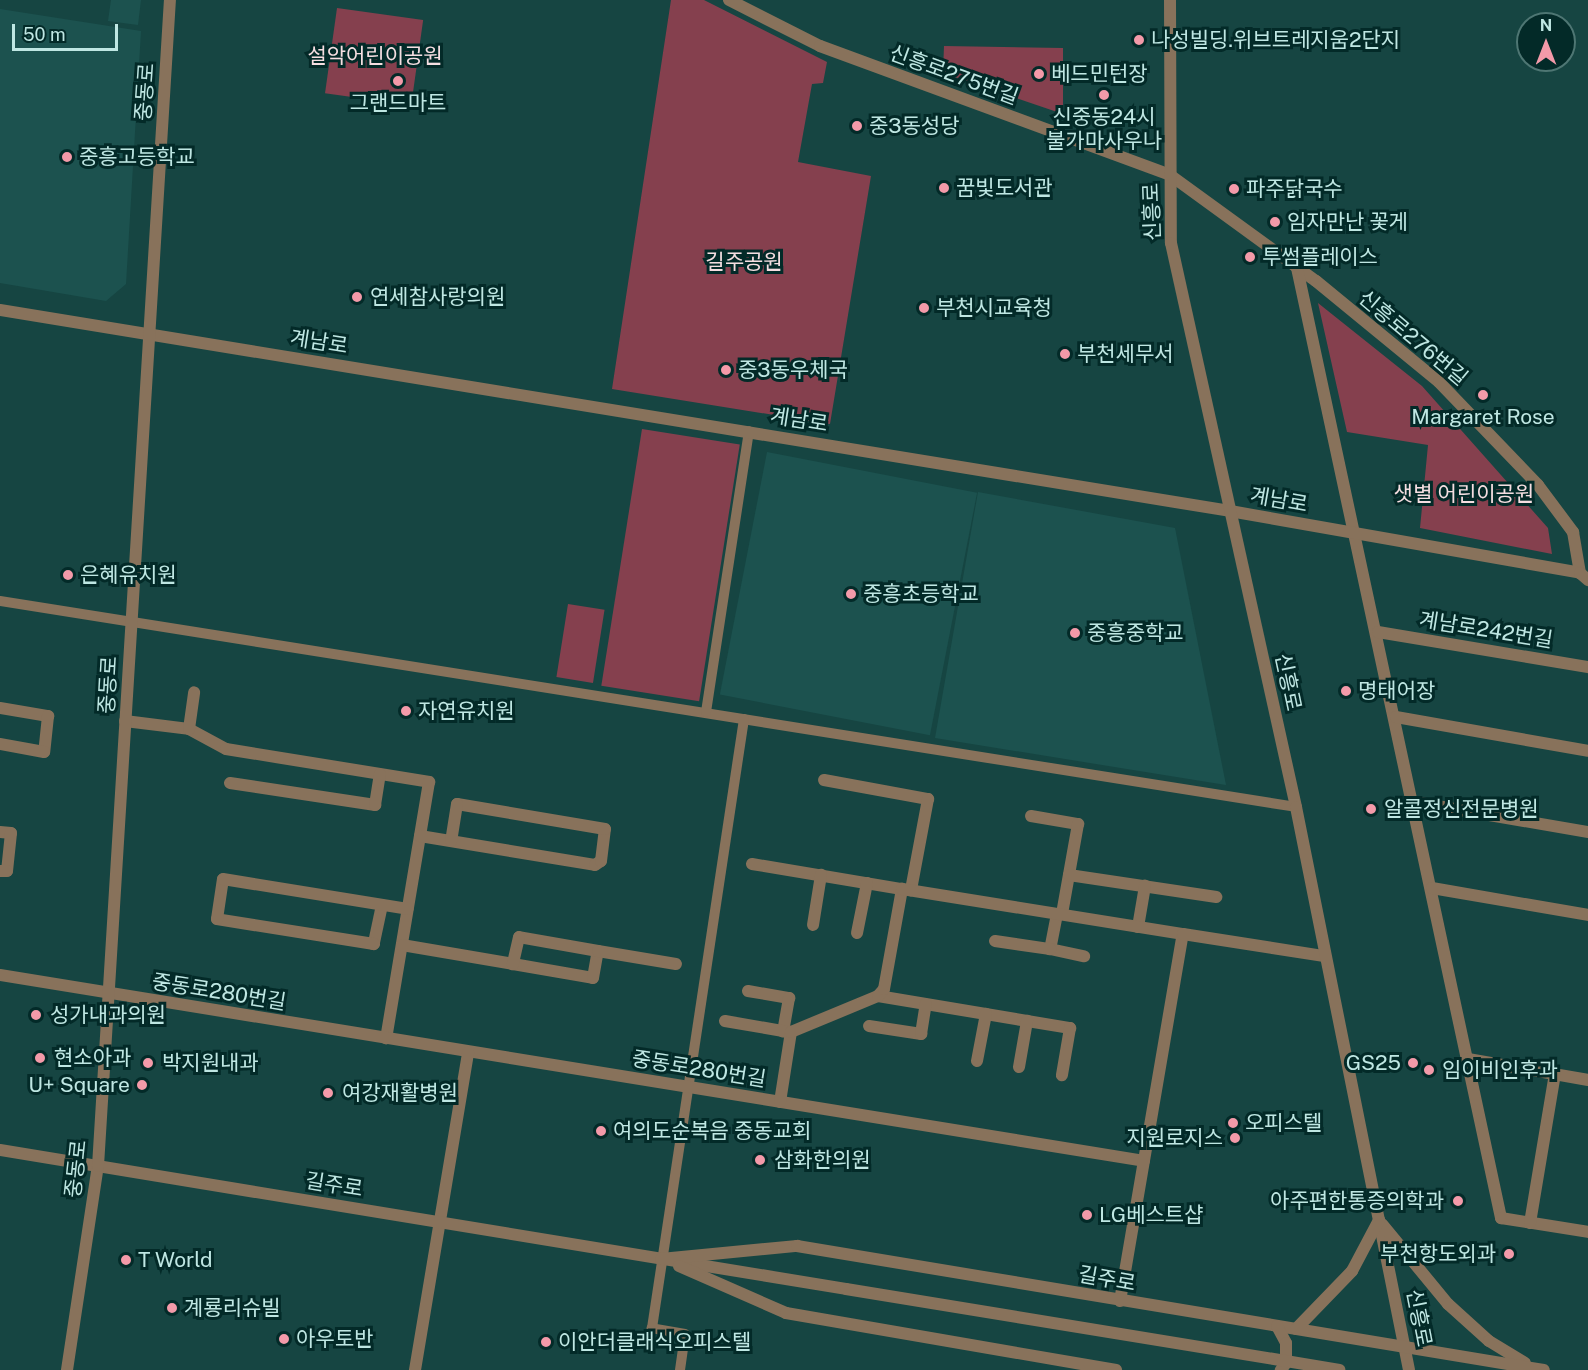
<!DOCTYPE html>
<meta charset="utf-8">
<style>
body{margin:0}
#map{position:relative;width:1588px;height:1370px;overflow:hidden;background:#164542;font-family:"Public Sans","Noto Sans KR",sans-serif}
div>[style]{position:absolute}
.built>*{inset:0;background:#1c524f;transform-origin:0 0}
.green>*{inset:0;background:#85404e;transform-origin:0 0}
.pedestrian>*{height:10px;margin:-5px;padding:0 5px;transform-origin:5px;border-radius:5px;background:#88725b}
.minor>*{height:12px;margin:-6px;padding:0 6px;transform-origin:6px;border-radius:6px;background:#88725b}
.tertiary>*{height:12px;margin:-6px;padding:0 6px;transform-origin:6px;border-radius:6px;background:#88725b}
.tertiary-bridge>*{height:12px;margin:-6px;padding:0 6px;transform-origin:6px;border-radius:6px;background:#88725b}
.dots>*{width:16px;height:16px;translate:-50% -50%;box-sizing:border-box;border:3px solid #032a28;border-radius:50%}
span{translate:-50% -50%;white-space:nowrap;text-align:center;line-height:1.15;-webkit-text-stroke:6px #032a28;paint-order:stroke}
.poi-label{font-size:21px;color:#bfe7e3}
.left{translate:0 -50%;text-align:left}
.right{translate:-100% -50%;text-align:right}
.park-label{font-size:21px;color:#f5dee1}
.street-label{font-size:21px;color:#bfe7e3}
.north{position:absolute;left:1516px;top:12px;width:60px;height:60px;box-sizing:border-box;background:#032a28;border:2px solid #4e7673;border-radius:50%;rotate:0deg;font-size:16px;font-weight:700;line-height:24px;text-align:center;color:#bfe7e3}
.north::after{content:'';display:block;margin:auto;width:21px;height:27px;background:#f39aa9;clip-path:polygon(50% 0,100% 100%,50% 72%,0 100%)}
.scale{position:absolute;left:12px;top:24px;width:106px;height:27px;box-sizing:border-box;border:3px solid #bfe7e3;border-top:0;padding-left:8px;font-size:18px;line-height:21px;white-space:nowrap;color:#bfe7e3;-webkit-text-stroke:4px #032a28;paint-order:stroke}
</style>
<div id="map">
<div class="built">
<div style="clip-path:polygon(111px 0,141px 0,138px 25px,108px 21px)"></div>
<div style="clip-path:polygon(0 9px,141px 31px,126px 284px,106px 301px,0 283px)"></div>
<div style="left:767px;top:452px;width:214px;height:247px;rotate:11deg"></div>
<div style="clip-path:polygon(978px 492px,1175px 528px,1226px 785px,935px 738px)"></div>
</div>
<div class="green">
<div style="clip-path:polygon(671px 0,704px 0,827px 62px,823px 83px,812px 84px,798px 162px,871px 176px,830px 424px,612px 389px)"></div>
<div style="left:337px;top:8px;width:87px;height:86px;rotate:8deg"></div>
<div style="clip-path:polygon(944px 46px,1063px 48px,1063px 114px,943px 73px)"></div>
<div style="clip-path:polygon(1318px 303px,1422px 386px,1548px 528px,1552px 554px,1420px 528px,1428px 445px,1347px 432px)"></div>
<div style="left:642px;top:429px;width:99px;height:260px;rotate:9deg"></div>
<div style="left:568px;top:604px;width:37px;height:74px;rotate:9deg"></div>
</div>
<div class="pedestrian">
<div style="left:0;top:601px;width:1312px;rotate:9.03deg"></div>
<div style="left:706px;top:712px;width:284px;rotate:-81.3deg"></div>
<div style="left:680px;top:1370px;width:36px;rotate:-82deg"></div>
<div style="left:685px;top:1334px;width:34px;rotate:-170deg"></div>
<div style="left:652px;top:1328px;width:616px;rotate:-81.41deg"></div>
</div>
<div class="minor">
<div style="left:729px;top:0;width:102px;rotate:26.8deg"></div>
<div style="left:820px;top:46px;width:373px;rotate:20.2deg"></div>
<div style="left:1170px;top:175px;width:180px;rotate:36deg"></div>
<div style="left:1316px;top:281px;width:159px;rotate:39.4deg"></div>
<div style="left:1439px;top:382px;width:143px;rotate:46.1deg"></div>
<div style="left:1538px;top:485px;width:59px;rotate:53.3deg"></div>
<div style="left:1573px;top:532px;width:42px;rotate:80.3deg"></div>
<div style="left:1297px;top:268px;width:972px;rotate:77.88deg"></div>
<div style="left:1501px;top:1218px;width:88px;rotate:9.1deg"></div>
<div style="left:0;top:310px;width:1246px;rotate:9.28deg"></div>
<div style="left:1230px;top:511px;width:355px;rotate:10deg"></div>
<div style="left:1580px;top:573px;width:11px;rotate:41deg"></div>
<div style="left:1378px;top:632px;width:213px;rotate:9.5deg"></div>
<div style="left:0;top:708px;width:49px;rotate:9.5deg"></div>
<div style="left:48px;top:716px;width:36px;rotate:96deg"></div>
<div style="left:44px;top:752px;width:45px;rotate:-169.7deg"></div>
<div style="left:1396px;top:717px;width:195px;rotate:10deg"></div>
<div style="left:125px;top:721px;width:64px;rotate:7.1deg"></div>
<div style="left:189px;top:729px;width:42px;rotate:28.4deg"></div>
<div style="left:226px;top:749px;width:206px;rotate:9.2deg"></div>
<div style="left:429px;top:782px;width:260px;rotate:99.5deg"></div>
<div style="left:189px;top:729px;width:37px;rotate:-82deg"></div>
<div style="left:824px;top:780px;width:106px;rotate:10.4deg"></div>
<div style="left:928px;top:799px;width:93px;rotate:100.6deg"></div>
<div style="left:230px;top:783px;width:147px;rotate:8.6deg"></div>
<div style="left:375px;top:805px;width:31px;rotate:-81deg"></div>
<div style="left:1414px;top:802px;width:177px;rotate:9.8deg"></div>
<div style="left:1031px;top:816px;width:48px;rotate:9.7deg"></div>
<div style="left:1078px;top:824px;width:91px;rotate:100.1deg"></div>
<div style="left:0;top:832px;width:11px;rotate:5deg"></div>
<div style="left:11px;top:833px;width:38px;rotate:96deg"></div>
<div style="left:7px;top:871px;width:7px;rotate:180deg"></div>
<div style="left:420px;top:836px;width:177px;rotate:9.4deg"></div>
<div style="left:595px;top:865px;width:7px;rotate:-34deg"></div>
<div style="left:601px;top:861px;width:32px;rotate:-83deg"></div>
<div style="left:605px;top:829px;width:150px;rotate:-170.4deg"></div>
<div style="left:457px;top:804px;width:37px;rotate:99deg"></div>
<div style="left:752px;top:864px;width:152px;rotate:9.5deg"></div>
<div style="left:1069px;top:875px;width:149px;rotate:8.5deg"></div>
<div style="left:1432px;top:888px;width:158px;rotate:9.8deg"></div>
<div style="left:382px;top:905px;width:40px;rotate:102deg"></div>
<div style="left:374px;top:944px;width:159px;rotate:-171deg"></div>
<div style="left:217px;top:919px;width:40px;rotate:-81.5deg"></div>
<div style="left:223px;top:879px;width:187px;rotate:9.2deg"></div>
<div style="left:1057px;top:914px;width:36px;rotate:101deg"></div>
<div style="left:1050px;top:949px;width:35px;rotate:12deg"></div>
<div style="left:813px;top:925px;width:51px;rotate:-80.9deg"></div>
<div style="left:1138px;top:927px;width:42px;rotate:-80.3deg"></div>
<div style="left:857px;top:933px;width:51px;rotate:-78.7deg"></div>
<div style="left:995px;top:941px;width:56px;rotate:8.3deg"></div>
<div style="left:402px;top:945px;width:113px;rotate:9.7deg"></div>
<div style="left:513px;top:964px;width:81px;rotate:9.9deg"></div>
<div style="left:593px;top:978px;width:27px;rotate:-80deg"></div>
<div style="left:598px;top:951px;width:80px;rotate:-170deg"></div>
<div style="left:519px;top:937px;width:28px;rotate:103deg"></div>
<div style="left:598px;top:951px;width:79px;rotate:9.5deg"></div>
<div style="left:0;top:975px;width:1159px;rotate:9.23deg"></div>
<div style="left:748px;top:991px;width:42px;rotate:9.7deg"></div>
<div style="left:789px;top:998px;width:34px;rotate:100deg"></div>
<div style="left:878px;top:996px;width:195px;rotate:9.5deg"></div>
<div style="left:1070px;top:1028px;width:48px;rotate:99.7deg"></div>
<div style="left:725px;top:1021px;width:65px;rotate:9.8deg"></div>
<div style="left:869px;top:1026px;width:53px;rotate:8.7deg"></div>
<div style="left:921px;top:1034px;width:30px;rotate:-81deg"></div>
<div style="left:1468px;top:1059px;width:122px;rotate:9.9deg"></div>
<div style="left:977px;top:1061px;width:48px;rotate:-79.2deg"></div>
<div style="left:1019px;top:1067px;width:47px;rotate:-80.1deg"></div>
<div style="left:780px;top:1102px;width:71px;rotate:-81.1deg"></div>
<div style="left:791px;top:1032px;width:94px;rotate:-22.5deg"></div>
<div style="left:878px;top:996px;width:9px;rotate:-49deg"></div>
<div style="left:884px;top:989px;width:102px;rotate:-79.8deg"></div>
<div style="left:902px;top:889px;width:285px;rotate:9.1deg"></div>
<div style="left:1530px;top:1223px;width:151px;rotate:-80.5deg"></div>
<div style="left:1120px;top:1301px;width:372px;rotate:-80.3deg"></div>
<div style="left:1183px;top:934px;width:143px;rotate:8.9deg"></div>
<div style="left:415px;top:1370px;width:322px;rotate:-80.5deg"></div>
</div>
<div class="tertiary">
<div style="left:1170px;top:0;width:243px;rotate:89.8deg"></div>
<div style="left:1171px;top:243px;width:578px;rotate:77.5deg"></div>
<div style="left:1296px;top:807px;width:574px;rotate:78.65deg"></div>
<div style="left:0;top:1150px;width:857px;rotate:9.33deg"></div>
<div style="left:1382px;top:1224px;width:104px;rotate:50.5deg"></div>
<div style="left:1448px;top:1304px;width:55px;rotate:42.1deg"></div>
<div style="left:1489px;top:1341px;width:42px;rotate:31.4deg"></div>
<div style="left:661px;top:1259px;width:137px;rotate:-5.5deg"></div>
<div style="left:797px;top:1246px;width:757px;rotate:9.43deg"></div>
<div style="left:679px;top:1266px;width:117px;rotate:23.7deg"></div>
<div style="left:786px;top:1313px;width:335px;rotate:9.8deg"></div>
<div style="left:1277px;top:1326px;width:19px;rotate:62deg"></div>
<div style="left:1286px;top:1343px;width:20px;rotate:90deg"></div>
<div style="left:1286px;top:1363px;width:9px;rotate:126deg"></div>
<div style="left:1296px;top:1329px;width:81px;rotate:-46deg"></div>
<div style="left:1352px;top:1271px;width:58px;rotate:-62.1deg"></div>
<div style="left:67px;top:1370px;width:206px;rotate:-81.4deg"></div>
<div style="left:98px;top:1166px;width:1168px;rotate:-86.47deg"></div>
</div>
<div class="tertiary-bridge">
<div style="left:846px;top:1289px;width:500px;rotate:9.3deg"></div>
</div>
<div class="dots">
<div style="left:1139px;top:40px;background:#f39aa9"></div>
<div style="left:1039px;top:74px;background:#f39aa9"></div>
<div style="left:398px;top:81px;background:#f39aa9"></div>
<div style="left:1104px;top:95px;background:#f39aa9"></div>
<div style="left:857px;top:126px;background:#f39aa9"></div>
<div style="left:67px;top:157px;background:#f39aa9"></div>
<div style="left:944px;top:188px;background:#f39aa9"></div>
<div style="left:1234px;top:189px;background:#f39aa9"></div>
<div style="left:1275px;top:222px;background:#f39aa9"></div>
<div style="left:1250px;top:257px;background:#f39aa9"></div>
<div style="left:357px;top:297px;background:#f39aa9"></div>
<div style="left:924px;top:308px;background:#f39aa9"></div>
<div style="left:1065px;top:354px;background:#f39aa9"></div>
<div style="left:726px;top:370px;background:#f39aa9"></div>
<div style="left:1483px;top:395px;background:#f39aa9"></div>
<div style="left:68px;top:575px;background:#f39aa9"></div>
<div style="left:851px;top:594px;background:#f39aa9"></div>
<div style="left:1075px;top:633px;background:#f39aa9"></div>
<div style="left:1346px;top:691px;background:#f39aa9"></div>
<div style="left:406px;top:711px;background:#f39aa9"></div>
<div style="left:1371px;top:809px;background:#f39aa9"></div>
<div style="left:36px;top:1015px;background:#f39aa9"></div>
<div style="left:40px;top:1058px;background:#f39aa9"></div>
<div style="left:148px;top:1063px;background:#f39aa9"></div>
<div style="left:1413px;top:1063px;background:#f39aa9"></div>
<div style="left:1429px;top:1070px;background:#f39aa9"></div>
<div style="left:142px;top:1085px;background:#f39aa9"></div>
<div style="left:328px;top:1093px;background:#f39aa9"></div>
<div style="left:1233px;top:1123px;background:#f39aa9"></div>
<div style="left:601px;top:1131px;background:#f39aa9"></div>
<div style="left:1235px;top:1138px;background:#f39aa9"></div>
<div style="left:760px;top:1160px;background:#f39aa9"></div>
<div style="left:1458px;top:1201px;background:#f39aa9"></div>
<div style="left:1087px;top:1215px;background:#f39aa9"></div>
<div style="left:1509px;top:1254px;background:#f39aa9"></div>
<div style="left:126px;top:1260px;background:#f39aa9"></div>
<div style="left:172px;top:1308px;background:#f39aa9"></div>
<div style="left:284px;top:1339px;background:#f39aa9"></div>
<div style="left:546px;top:1342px;background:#f39aa9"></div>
</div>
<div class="poi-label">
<span class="left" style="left:1151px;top:40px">나성빌딩.위브트레지움2단지</span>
<span class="left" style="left:1051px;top:74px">베드민턴장</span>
<span style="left:398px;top:103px">그랜드마트</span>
<span style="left:1104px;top:129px">신중동24시<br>불가마사우나</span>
<span class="left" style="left:869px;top:126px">중3동성당</span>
<span class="left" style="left:79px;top:157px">중흥고등학교</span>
<span class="left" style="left:956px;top:188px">꿈빛도서관</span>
<span class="left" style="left:1246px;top:189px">파주닭국수</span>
<span class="left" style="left:1287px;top:222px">임자만난 꽃게</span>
<span class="left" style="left:1262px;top:257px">투썸플레이스</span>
<span class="left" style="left:370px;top:297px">연세참사랑의원</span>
<span class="left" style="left:936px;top:308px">부천시교육청</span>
<span class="left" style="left:1077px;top:354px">부천세무서</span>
<span class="left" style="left:738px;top:370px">중3동우체국</span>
<span style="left:1483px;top:417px">Margaret Rose</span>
<span class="left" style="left:80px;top:575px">은혜유치원</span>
<span class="left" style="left:863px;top:594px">중흥초등학교</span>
<span class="left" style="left:1087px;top:633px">중흥중학교</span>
<span class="left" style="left:1358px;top:691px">명태어장</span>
<span class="left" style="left:418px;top:711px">자연유치원</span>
<span class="left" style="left:1384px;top:809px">알콜정신전문병원</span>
<span class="left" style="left:50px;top:1015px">성가내과의원</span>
<span class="left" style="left:54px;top:1058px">현소아과</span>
<span class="left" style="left:162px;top:1063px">박지원내과</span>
<span class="right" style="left:1401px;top:1063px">GS25</span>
<span class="left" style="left:1442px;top:1070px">임이비인후과</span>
<span class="right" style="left:130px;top:1085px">U+ Square</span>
<span class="left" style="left:342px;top:1093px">여강재활병원</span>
<span class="left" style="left:1245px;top:1123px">오피스텔</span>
<span class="left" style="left:613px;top:1131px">여의도순복음 중동교회</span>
<span class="right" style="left:1223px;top:1138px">지원로지스</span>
<span class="left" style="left:774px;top:1160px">삼화한의원</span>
<span class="right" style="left:1444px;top:1201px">아주편한통증의학과</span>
<span class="left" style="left:1099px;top:1215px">LG베스트샵</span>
<span class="right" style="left:1496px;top:1254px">부천항도외과</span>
<span class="left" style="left:138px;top:1260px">T World</span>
<span class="left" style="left:184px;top:1308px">계룡리슈빌</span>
<span class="left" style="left:296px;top:1339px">아우토반</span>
<span class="left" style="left:558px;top:1342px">이안더클래식오피스텔</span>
</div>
<div class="park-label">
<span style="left:375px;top:56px">설악어린이공원</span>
<span style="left:744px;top:262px">길주공원</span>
<span style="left:1464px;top:494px">샛별 어린이공원</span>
</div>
<div class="street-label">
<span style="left:954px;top:75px;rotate:20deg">신흥로275번길</span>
<span style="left:145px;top:92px;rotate:-86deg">중동로</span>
<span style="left:1152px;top:212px;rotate:-92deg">신흥로</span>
<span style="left:1413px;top:338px;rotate:40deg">신흥로276번길</span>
<span style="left:319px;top:342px;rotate:9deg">계남로</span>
<span style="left:799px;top:420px;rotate:9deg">계남로</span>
<span style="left:1279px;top:500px;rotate:10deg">계남로</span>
<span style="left:1486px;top:630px;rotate:9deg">계남로242번길</span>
<span style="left:1288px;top:682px;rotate:78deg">신흥로</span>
<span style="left:108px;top:685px;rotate:-87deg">중동로</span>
<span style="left:219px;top:992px;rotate:9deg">중동로280번길</span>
<span style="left:699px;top:1069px;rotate:9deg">중동로280번길</span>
<span style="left:76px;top:1169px;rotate:-84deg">중동로</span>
<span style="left:334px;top:1185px;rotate:9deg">길주로</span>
<span style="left:1107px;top:1279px;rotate:10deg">길주로</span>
<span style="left:1419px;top:1318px;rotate:79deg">신흥로</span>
</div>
<div class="north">N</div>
<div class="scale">50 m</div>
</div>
